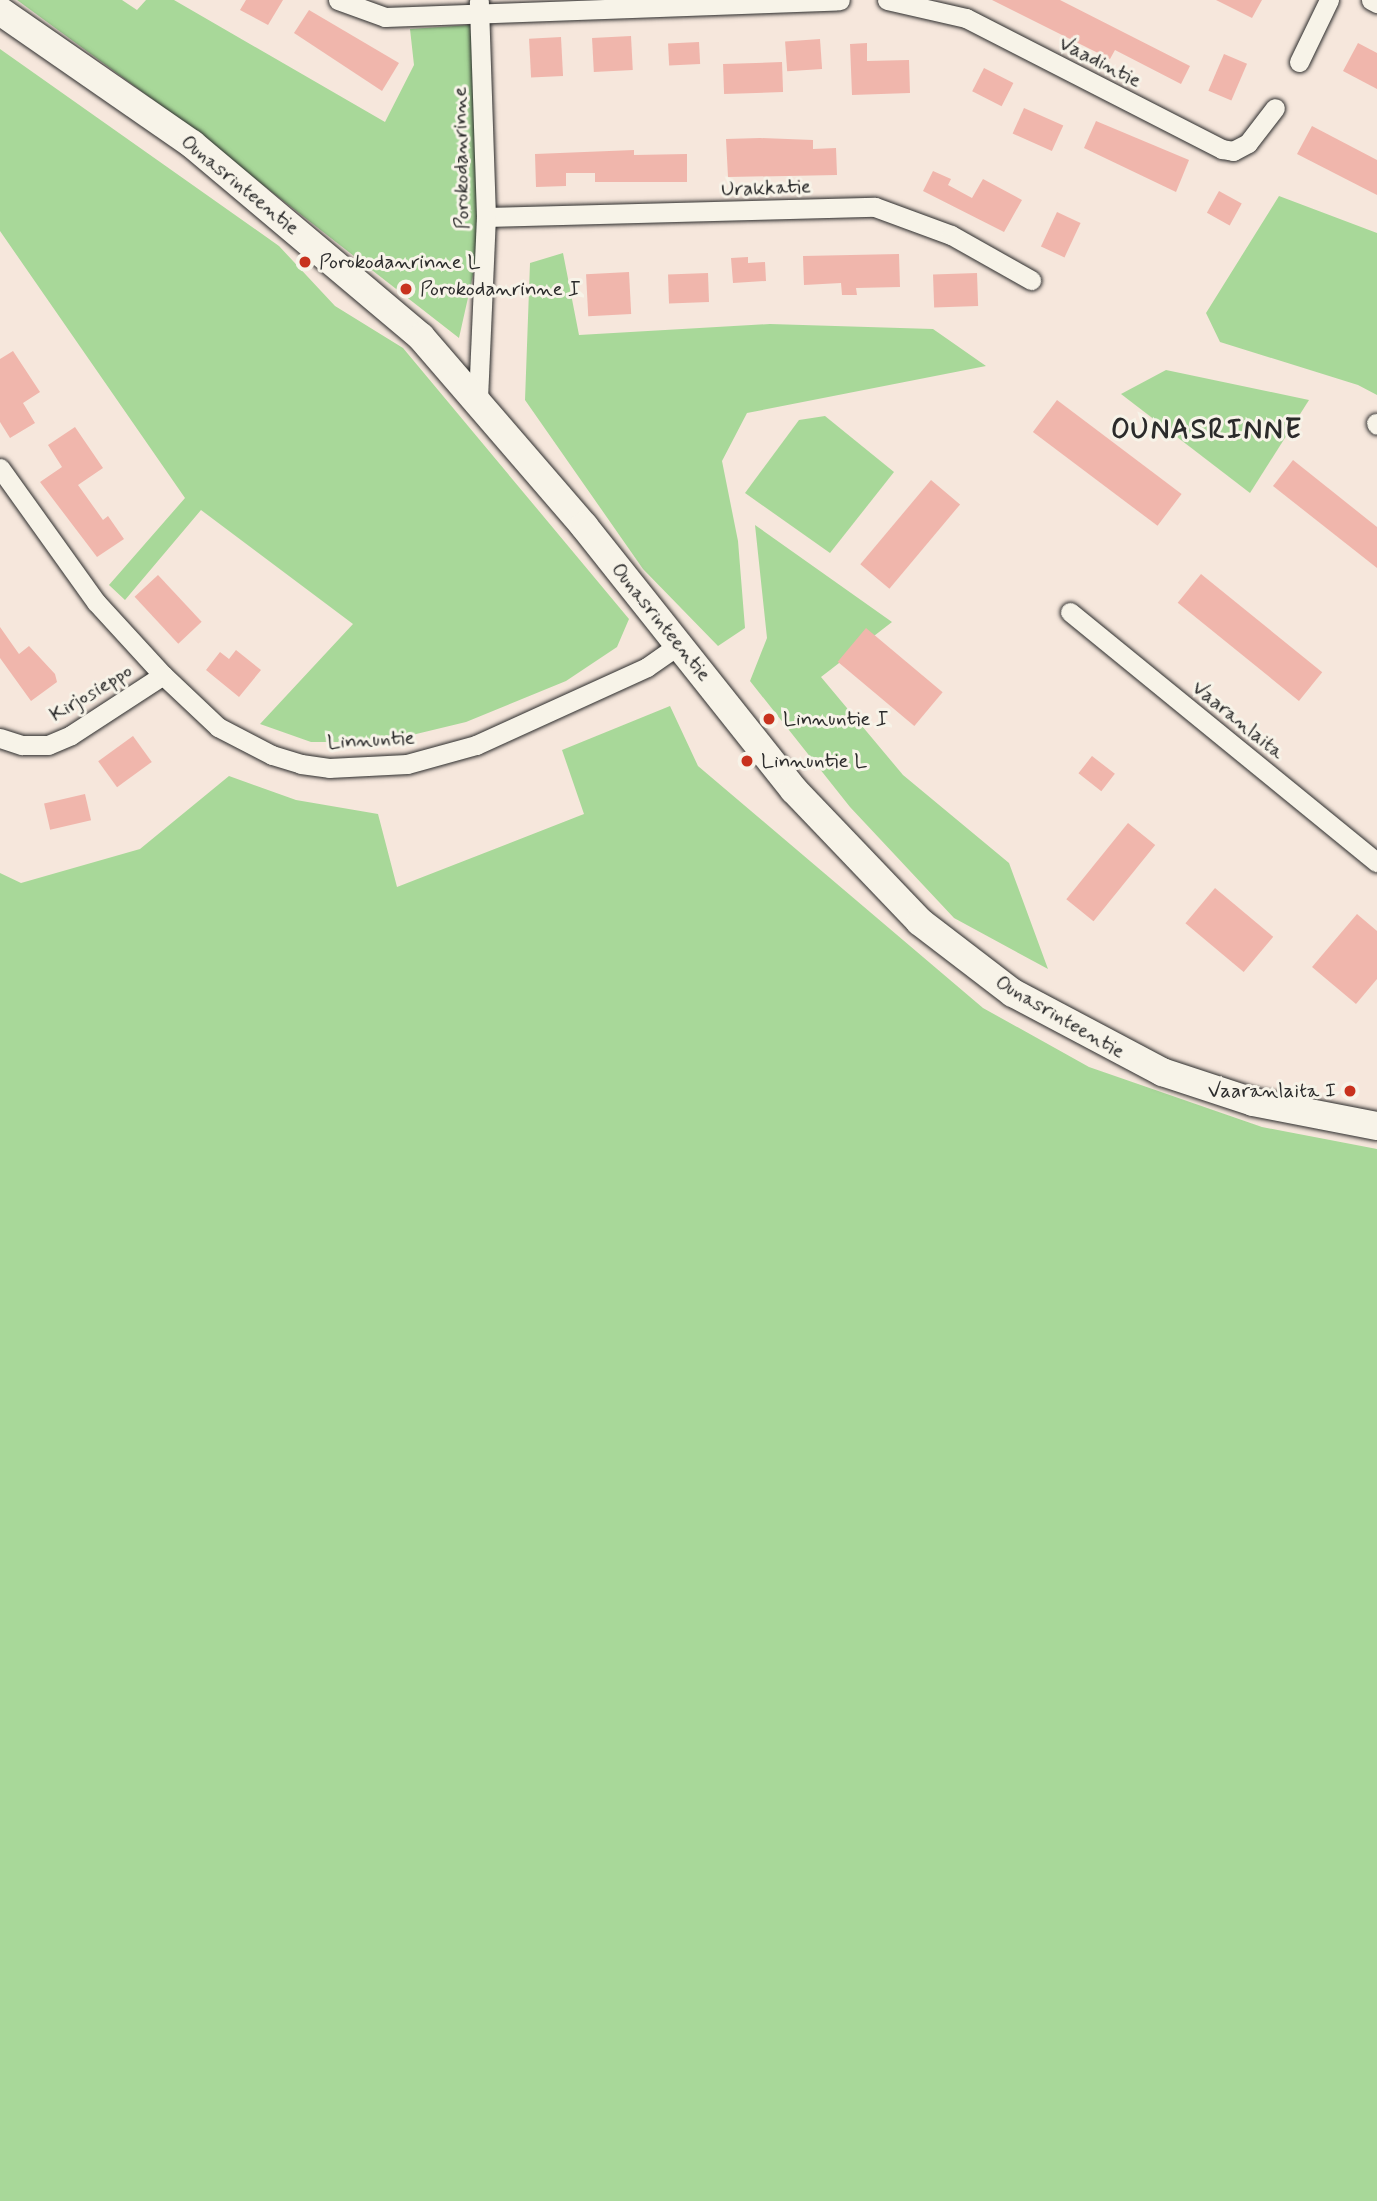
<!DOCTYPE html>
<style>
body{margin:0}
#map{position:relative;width:1377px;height:2201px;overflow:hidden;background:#f6e7dc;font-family:Mynerve,sans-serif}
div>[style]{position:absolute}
.green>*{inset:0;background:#a8d899}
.building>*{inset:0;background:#f0b6ac;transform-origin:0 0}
.roads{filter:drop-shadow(0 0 2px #2b2b2b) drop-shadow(0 0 2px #2b2b2b)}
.street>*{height:19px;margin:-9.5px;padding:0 9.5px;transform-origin:9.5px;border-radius:9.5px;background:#f7f3e8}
.secondary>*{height:28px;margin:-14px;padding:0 14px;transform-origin:14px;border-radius:14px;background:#f7f3e8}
.dots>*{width:19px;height:19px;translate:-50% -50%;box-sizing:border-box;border:4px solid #f7f3e8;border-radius:50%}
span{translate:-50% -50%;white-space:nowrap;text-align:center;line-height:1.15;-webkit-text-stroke:6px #f7f3e8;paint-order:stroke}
.street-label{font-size:21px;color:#2b2b2b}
.poi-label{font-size:21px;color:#2b2b2b}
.left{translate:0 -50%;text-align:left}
.right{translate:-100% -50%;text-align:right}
.district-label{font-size:28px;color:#2b2b2b;font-weight:700;letter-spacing:2px}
</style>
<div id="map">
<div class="green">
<div style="clip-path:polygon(17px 0,122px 0,137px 10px,146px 0,174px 0,385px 122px,414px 65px,410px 29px,470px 25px,486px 217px,459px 338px,159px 104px)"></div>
<div style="clip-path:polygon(0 49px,279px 246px,335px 306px,403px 348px,629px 619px,617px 647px,566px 681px,466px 722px,383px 742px,311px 742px,260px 724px,353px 624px,201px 510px,125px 600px,109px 585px,185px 498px,0 231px)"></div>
<div style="clip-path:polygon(1279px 196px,1377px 233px,1377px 395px,1358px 385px,1220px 342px,1206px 313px)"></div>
<div style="clip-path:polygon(563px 253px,579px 335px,770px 324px,933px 329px,986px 366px,747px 413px,722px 461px,738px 541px,745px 628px,718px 646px,643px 569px,525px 400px,530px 263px)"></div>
<div style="clip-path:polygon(1166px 370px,1309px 400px,1250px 493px,1121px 394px)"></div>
<div style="clip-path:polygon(825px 416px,894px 472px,830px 553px,745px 493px,799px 420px)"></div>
<div style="clip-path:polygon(755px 525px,892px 622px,821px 677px,903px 775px,1009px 863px,1048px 969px,954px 918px,850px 807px,750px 681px,767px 638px)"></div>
<div style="clip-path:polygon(670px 706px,698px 766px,983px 1008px,1089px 1067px,1262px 1127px,1377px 1149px,1377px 2201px,0 2201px,0 873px,21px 883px,140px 849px,229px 776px,296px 800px,378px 814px,397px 887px,584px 814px,562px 750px)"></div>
</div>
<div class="building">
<div style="clip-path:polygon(246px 0,283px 0,268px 25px,240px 10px)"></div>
<div style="clip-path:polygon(992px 0,1060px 0,1190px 66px,1181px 84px,1115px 50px,1110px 59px)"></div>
<div style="clip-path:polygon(1216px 0,1262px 0,1252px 18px)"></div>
<div style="clip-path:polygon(309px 10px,399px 63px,382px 91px,294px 33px)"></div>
<div style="left:631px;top:36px;width:34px;height:39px;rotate:87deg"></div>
<div style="left:561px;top:37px;width:39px;height:32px;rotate:87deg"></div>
<div style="left:820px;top:39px;width:30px;height:35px;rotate:86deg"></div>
<div style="left:699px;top:42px;width:22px;height:31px;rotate:87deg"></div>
<div style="clip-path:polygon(867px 43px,867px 61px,909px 60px,910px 93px,852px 95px,850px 44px)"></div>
<div style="clip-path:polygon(1358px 43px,1377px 53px,1377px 89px,1343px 71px)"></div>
<div style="left:1224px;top:54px;width:25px;height:40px;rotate:23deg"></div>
<div style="left:782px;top:62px;width:30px;height:59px;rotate:88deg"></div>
<div style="left:984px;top:68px;width:33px;height:26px;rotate:27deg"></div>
<div style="left:1024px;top:108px;width:43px;height:28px;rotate:24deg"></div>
<div style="clip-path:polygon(1096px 121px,1189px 160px,1176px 192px,1084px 148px)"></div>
<div style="clip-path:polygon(1312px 126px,1377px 160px,1377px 195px,1297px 154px)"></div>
<div style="clip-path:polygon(760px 138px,813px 140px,813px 149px,836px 148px,837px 175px,728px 177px,726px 139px)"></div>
<div style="clip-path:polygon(634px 150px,634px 155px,687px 154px,687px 182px,595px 182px,595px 173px,566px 173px,566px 186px,536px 187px,535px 154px)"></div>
<div style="clip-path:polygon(933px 171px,951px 179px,948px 185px,972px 198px,983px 179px,1022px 200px,1004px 232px,923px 191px)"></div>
<div style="left:1219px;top:191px;width:26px;height:25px;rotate:29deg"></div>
<div style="left:1057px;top:212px;width:26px;height:38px;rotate:25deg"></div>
<div style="clip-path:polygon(899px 254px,900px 287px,856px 288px,857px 295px,842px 295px,841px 283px,804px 285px,803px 256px)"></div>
<div style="clip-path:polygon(748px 257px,748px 263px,765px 262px,766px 281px,733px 283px,731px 258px)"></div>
<div style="left:629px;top:272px;width:42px;height:43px;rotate:87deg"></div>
<div style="left:708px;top:273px;width:29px;height:40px;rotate:88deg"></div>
<div style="left:977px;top:273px;width:33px;height:44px;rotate:88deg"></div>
<div style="clip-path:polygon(13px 351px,40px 392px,23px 403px,35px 423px,10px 438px,0 422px,0 359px)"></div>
<div style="left:1057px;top:400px;width:156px;height:40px;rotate:37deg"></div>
<div style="clip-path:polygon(75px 427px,103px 468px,78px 485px,103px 520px,108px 516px,124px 539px,97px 557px,40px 482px,62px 467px,48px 445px)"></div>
<div style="clip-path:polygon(1293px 460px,1377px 527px,1377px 568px,1273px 486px)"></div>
<div style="left:931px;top:480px;width:38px;height:110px;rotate:40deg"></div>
<div style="left:1201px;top:574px;width:156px;height:37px;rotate:39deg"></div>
<div style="left:158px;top:575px;width:64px;height:32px;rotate:47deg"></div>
<div style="clip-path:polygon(0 627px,19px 654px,29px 646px,55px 674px,57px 682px,31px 701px,0 658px)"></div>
<div style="left:866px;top:628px;width:100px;height:44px;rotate:40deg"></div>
<div style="clip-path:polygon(236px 650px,261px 670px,239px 697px,206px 670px,220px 652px,229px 659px)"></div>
<div style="left:133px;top:736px;width:32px;height:43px;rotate:54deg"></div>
<div style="left:1092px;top:756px;width:29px;height:22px;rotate:38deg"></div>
<div style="left:85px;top:794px;width:27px;height:42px;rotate:77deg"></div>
<div style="left:1128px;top:823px;width:35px;height:98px;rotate:39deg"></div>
<div style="left:1215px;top:888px;width:76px;height:46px;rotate:40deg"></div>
<div style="clip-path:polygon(1357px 914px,1377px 931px,1377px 979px,1356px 1004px,1312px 967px)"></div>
</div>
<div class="roads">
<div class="street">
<div style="left:338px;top:0;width:50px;rotate:19.9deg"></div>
<div style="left:385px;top:17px;width:455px;rotate:-2.1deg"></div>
<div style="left:887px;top:0;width:81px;rotate:12.8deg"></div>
<div style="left:966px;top:18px;width:288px;rotate:27.1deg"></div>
<div style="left:1222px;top:149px;width:11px;rotate:10deg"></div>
<div style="left:1233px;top:151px;width:17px;rotate:-28deg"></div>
<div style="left:1248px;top:143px;width:44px;rotate:-52.4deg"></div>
<div style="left:1371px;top:0;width:7px;rotate:27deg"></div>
<div style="left:1299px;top:62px;width:69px;rotate:-64.2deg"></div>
<div style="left:486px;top:217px;width:389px;rotate:-1.5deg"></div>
<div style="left:875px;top:207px;width:81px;rotate:20.2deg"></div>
<div style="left:951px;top:235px;width:92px;rotate:29.4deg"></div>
<div style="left:478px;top:399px;width:182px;rotate:-87.5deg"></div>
<div style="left:486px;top:217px;width:216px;rotate:-91.9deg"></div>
<div style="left:1376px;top:423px;width:2px;rotate:63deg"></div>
<div style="left:0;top:468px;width:165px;rotate:54.4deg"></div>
<div style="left:96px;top:602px;width:99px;rotate:47.5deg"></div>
<div style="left:163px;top:675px;width:76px;rotate:43.4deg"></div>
<div style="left:218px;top:727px;width:61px;rotate:27.4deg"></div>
<div style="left:272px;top:755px;width:30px;rotate:17deg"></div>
<div style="left:301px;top:764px;width:28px;rotate:8deg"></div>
<div style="left:329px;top:768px;width:78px;rotate:-2.9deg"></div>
<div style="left:407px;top:764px;width:72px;rotate:-15.4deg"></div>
<div style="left:476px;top:745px;width:188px;rotate:-24.5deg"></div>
<div style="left:647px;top:667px;width:40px;rotate:-34.9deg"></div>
<div style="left:1070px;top:612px;width:396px;rotate:39.2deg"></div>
<div style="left:0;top:738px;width:23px;rotate:18deg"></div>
<div style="left:22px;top:745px;width:26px"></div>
<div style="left:48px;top:745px;width:25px;rotate:-23deg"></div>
<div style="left:71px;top:735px;width:110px;rotate:-33.1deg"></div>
</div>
<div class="secondary">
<div style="left:0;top:11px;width:234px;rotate:34.7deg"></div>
<div style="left:192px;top:144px;width:299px;rotate:40.1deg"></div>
<div style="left:421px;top:337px;width:250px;rotate:49.2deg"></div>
<div style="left:584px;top:526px;width:337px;rotate:51.5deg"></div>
<div style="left:794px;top:790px;width:182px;rotate:46.3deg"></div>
<div style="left:920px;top:922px;width:117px;rotate:37.4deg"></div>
<div style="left:1013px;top:993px;width:169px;rotate:27.9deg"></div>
<div style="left:1162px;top:1072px;width:96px;rotate:18.2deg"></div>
<div style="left:1253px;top:1102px;width:126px;rotate:11deg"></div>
</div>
</div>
<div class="dots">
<div style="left:305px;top:262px;background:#c8321e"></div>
<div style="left:406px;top:289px;background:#c8321e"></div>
<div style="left:769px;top:719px;background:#c8321e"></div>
<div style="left:747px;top:761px;background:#c8321e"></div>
<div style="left:1350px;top:1091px;background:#c8321e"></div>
</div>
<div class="street-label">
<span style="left:1100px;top:62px;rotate:27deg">Vaadintie</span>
<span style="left:461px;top:158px;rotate:-91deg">Porokodanrinne</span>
<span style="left:240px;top:185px;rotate:39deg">Ounasrinteentie</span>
<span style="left:766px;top:188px;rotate:-2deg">Urakkatie</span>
<span style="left:661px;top:622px;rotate:51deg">Ounasrinteentie</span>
<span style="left:91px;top:693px;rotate:-31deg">Kirjosieppo</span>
<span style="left:1238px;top:720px;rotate:39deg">Vaaranlaita</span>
<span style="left:371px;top:740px;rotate:-3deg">Linnuntie</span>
<span style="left:1060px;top:1017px;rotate:30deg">Ounasrinteentie</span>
</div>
<div class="poi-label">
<span class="left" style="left:319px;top:262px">Porokodanrinne L</span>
<span class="left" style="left:420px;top:289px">Porokodanrinne I</span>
<span class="left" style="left:783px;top:719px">Linnuntie I</span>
<span class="left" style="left:761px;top:761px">Linnuntie L</span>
<span class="right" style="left:1336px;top:1091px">Vaaranlaita I</span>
</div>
<div class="district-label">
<span style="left:1207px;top:431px">OUNASRINNE</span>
</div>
</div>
